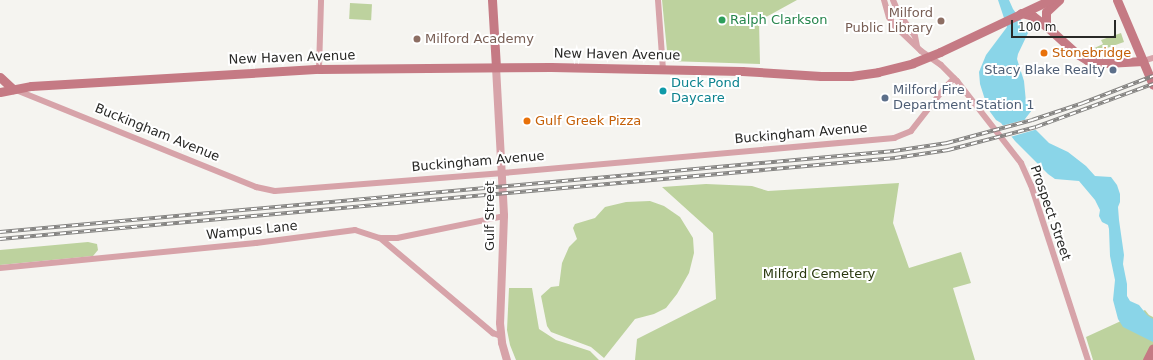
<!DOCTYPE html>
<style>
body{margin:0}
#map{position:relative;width:1153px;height:360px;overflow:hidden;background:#f5f4f0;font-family:"DejaVu Sans",sans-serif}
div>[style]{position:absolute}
.green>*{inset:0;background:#bdd29e;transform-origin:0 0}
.water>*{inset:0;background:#8ad5e8}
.pier>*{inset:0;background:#f5f4f0}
.minor>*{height:6px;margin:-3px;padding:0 3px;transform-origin:3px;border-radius:3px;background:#d7a3a9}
.tertiary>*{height:8px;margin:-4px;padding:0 4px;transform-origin:4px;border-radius:4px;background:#d7a3a9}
.secondary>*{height:9px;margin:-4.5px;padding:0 4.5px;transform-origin:4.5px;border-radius:4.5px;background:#c57a84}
.rail>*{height:3.5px;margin-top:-1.75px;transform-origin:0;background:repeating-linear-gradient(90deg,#fff 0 6px,#848381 0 12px);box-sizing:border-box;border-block:1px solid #848381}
.dots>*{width:11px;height:11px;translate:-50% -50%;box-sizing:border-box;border:2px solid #fff;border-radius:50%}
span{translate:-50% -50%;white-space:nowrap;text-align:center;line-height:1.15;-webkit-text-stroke:4px #fff;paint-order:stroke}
.education-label{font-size:13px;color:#785e54}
.right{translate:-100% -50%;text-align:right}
.left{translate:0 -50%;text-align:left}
.leisure-label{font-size:13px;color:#27864d}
.food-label{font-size:13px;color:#c56008}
.street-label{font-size:13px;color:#282826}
.service-label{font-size:13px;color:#4e5e75}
.culture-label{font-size:13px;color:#0d838f}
.park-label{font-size:13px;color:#29370e}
.scale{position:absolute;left:1011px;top:20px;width:105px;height:18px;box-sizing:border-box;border:2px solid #282826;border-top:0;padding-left:5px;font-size:12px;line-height:14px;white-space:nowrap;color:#282826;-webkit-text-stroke:3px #fff;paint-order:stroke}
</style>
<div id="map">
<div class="green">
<div style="clip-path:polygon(662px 0,797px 0,759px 21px,760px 64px,668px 61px)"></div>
<div style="left:350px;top:3px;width:22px;height:16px;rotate:3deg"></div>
<div style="clip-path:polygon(1121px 33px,1124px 42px,1090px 54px,1086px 52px,1103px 44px,1101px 40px)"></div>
<div style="clip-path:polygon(899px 183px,893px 223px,909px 268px,961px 252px,971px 283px,953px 288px,975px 360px,635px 360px,637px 339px,716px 299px,713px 233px,662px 187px,706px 184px,752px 186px,768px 191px)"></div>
<div style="clip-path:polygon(650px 201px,664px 206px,680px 217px,693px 238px,694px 253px,689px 273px,677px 294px,666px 308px,654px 314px,635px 319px,604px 358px,591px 347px,551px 332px,547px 326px,541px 296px,551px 287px,559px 286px,562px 263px,569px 247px,577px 239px,573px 228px,575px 224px,595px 218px,605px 207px,626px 202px)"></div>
<div style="clip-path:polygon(88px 242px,97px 244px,98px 250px,93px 256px,0 265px,0 250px)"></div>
<div style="clip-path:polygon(509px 288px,532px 288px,539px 329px,556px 340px,590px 351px,599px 360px,516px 360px,510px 345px,507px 330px)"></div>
<div style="clip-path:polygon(1145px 310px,1149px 315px,1153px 317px,1153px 360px,1093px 360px,1086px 337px)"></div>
</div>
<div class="water">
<div style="clip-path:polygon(998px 0,1009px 0,1013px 9px,1021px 20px,1022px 27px,1028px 33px,1018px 54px,1017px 59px,1024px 81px,1026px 102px,1032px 110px,1025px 119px,1049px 143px,1068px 152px,1086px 166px,1095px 176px,1111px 177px,1117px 185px,1120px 194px,1120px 202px,1118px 207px,1119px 220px,1124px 255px,1123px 264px,1127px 284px,1127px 296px,1130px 301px,1139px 305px,1147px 315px,1153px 319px,1153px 342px,1123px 327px,1118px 319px,1113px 300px,1115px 280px,1110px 256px,1109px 229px,1108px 225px,1102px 222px,1099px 216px,1100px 210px,1095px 200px,1079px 181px,1055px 179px,1048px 174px,1015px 141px,1001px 123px,996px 120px,988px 109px,980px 84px,979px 72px,986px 55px,1007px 27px)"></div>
</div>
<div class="pier">
<div style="clip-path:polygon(1028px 119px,1038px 129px,1010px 137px,1001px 126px)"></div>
</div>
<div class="minor">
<div style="left:658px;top:0;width:69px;rotate:85.9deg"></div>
<div style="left:884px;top:0;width:18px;rotate:74deg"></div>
<div style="left:889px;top:17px;width:9px;rotate:58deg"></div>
<div style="left:894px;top:25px;width:37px;rotate:44deg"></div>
<div style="left:921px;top:51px;width:24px;rotate:35deg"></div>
<div style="left:941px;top:65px;width:23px;rotate:45deg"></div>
<div style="left:957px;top:81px;width:104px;rotate:52deg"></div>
<div style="left:1021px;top:163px;width:24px;rotate:66deg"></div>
<div style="left:1031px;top:185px;width:184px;rotate:72deg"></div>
<div style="left:893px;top:0;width:13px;rotate:67deg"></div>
<div style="left:898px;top:12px;width:29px;rotate:55deg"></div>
<div style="left:915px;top:36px;width:10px;rotate:79deg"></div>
<div style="left:1143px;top:61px;width:10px;rotate:-17deg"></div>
<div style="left:319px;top:69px;width:69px;rotate:-88.3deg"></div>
<div style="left:16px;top:90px;width:259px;rotate:22deg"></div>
<div style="left:256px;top:187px;width:19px;rotate:12deg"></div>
<div style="left:275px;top:191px;width:229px;rotate:-4.5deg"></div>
<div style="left:503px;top:173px;width:393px;rotate:-5.1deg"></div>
<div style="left:894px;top:138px;width:18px;rotate:-22deg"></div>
<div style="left:911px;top:131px;width:52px;rotate:-52deg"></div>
<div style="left:943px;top:90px;width:16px;rotate:-47deg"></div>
<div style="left:380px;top:238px;width:148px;rotate:40.1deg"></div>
<div style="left:493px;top:333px;width:9px;rotate:21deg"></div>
<div style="left:0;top:268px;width:257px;rotate:-5.6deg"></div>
<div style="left:256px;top:243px;width:100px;rotate:-7.5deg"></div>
<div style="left:355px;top:230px;width:26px;rotate:18deg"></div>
<div style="left:380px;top:238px;width:17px"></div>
<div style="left:397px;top:238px;width:109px;rotate:-11.6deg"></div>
</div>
<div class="tertiary">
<div style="left:496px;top:67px;width:149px;rotate:86.9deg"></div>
<div style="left:504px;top:216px;width:107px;rotate:92.1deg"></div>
<div style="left:500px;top:323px;width:20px;rotate:84deg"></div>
<div style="left:502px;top:343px;width:18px;rotate:74deg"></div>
</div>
<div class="secondary">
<div style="left:492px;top:0;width:67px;rotate:86.6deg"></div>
<div style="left:1117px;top:0;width:92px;rotate:67deg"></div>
<div style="left:1021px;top:13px;width:12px;rotate:14deg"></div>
<div style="left:1033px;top:16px;width:16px;rotate:38deg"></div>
<div style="left:1046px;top:26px;width:42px;rotate:42.1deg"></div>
<div style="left:1077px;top:54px;width:12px;rotate:31deg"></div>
<div style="left:1087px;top:60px;width:19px;rotate:9deg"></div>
<div style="left:1106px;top:63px;width:37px;rotate:-3deg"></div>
<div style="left:1046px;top:26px;width:14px;rotate:-90deg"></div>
<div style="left:1046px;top:12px;width:18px;rotate:-43deg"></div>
<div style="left:0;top:77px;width:18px;rotate:43deg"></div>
<div style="left:0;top:92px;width:32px;rotate:-11deg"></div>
<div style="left:31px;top:86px;width:289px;rotate:-3.4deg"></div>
<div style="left:319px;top:69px;width:232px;rotate:-0.5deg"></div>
<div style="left:551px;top:67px;width:191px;rotate:1.2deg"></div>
<div style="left:742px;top:71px;width:79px;rotate:3.6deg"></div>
<div style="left:821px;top:76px;width:30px"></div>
<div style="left:851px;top:76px;width:27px;rotate:-8deg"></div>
<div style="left:878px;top:72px;width:36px;rotate:-14deg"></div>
<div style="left:913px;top:63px;width:29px;rotate:-22deg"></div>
<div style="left:940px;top:52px;width:122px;rotate:-25.3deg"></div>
<div style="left:1147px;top:360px;width:13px;rotate:-63deg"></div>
</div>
<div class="rail">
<div style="left:0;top:232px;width:898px;rotate:-5.18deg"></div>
<div style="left:894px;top:151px;width:54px;rotate:-8.6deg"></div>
<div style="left:947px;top:143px;width:88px;rotate:-15.1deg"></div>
<div style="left:1032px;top:120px;width:54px;rotate:-18.4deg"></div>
<div style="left:1083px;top:103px;width:75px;rotate:-21.1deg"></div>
<div style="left:0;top:239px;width:899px;rotate:-5.17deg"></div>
<div style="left:895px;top:158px;width:54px;rotate:-8.6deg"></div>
<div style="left:948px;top:150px;width:91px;rotate:-14.6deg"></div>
<div style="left:1036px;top:127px;width:125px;rotate:-20.2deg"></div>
</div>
<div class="dots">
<div style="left:722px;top:20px;background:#2e9e5b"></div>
<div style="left:941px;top:21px;background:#8d6e63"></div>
<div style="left:417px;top:39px;background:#8d6e63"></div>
<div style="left:1044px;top:53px;background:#e8710a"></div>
<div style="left:1113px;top:70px;background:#5c6f8a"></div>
<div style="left:663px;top:91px;background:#0f9aa8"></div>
<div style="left:885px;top:98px;background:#5c6f8a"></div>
<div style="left:527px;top:121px;background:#e8710a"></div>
</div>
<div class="education-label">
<span class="right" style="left:933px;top:21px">Milford<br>Public Library</span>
<span class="left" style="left:425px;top:39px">Milford Academy</span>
</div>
<div class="leisure-label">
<span class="left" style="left:730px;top:20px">Ralph Clarkson</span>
</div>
<div class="food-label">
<span class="left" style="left:1052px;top:53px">Stonebridge</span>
<span class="left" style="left:535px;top:121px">Gulf Greek Pizza</span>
</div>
<div class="street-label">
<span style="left:617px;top:55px;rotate:1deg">New Haven Avenue</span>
<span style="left:292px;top:58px;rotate:-2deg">New Haven Avenue</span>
<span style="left:157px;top:133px;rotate:22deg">Buckingham Avenue</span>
<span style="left:801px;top:134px;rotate:-5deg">Buckingham Avenue</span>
<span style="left:478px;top:162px;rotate:-5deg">Buckingham Avenue</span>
<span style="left:1050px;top:213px;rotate:71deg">Prospect Street</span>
<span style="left:490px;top:216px;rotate:-90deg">Gulf Street</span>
<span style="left:252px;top:231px;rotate:-6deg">Wampus Lane</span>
</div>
<div class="service-label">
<span class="right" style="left:1105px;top:70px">Stacy Blake Realty</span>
<span class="left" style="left:893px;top:98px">Milford Fire<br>Department Station 1</span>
</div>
<div class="culture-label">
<span class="left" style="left:671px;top:91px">Duck Pond<br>Daycare</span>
</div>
<div class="park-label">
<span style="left:819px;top:274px">Milford Cemetery</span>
</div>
<div class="scale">100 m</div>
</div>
